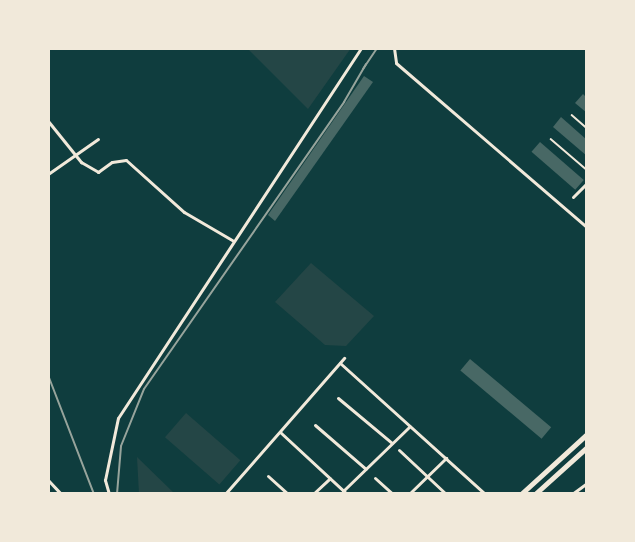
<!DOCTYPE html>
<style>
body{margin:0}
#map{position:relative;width:635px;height:542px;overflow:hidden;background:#0f3d3e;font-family:"Sofia Sans Condensed",sans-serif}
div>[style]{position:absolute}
.green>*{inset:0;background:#244646;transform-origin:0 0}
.building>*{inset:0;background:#486865;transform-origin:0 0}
.service>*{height:1.5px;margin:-0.75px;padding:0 0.75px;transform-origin:0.75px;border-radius:0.75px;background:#f1e9da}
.minor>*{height:3px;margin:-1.5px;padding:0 1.5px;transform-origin:1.5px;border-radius:1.5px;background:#f1e9da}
.primary>*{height:5px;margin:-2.5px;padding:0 2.5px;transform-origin:2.5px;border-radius:2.5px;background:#f1e9da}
.rail>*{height:2px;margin:-1px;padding:0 1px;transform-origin:1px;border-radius:1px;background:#97a49c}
span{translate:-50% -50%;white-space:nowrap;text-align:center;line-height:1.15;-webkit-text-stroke:5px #f1e9da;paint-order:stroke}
.frame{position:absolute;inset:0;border:50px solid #f1e9da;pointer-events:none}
</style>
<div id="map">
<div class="green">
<div style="clip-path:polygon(247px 48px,351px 48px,308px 109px)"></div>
<div style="clip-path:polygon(311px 263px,374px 316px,346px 346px,325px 345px,275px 302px)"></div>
<div style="left:186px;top:413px;width:72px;height:32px;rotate:41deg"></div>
<div style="clip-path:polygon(137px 457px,175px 494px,139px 494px)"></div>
</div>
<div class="building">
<div style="clip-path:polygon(364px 76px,373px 82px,275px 221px,268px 215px)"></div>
<div style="clip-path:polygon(583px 94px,587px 98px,587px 113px,575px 103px)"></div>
<div style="clip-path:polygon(561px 117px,587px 140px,587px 156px,553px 127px)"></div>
<div style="left:540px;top:142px;width:58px;height:13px;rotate:41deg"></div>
<div style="left:470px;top:359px;width:106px;height:15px;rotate:40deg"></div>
</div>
<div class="service">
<div style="left:572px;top:115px;width:20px;rotate:41deg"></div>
<div style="left:551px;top:139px;width:48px;rotate:40.7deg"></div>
</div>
<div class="minor">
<div style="left:394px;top:48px;width:15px;rotate:82deg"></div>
<div style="left:396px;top:63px;width:252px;rotate:40.7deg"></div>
<div style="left:48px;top:121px;width:53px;rotate:51.2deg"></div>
<div style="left:81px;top:162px;width:20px;rotate:30deg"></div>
<div style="left:98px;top:172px;width:17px;rotate:-36deg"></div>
<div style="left:112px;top:162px;width:14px;rotate:-8deg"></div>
<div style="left:126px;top:160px;width:78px;rotate:41.9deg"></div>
<div style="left:184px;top:212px;width:56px;rotate:30.3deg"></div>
<div style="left:48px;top:174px;width:61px;rotate:-35deg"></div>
<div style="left:573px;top:197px;width:20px;rotate:-45deg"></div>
<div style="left:340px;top:363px;width:195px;rotate:42.1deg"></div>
<div style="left:338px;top:398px;width:70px;rotate:39.8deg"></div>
<div style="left:315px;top:425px;width:67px;rotate:40.8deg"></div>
<div style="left:280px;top:432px;width:91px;rotate:42.8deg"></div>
<div style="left:399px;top:450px;width:64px;rotate:43.1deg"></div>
<div style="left:268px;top:476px;width:27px;rotate:42deg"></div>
<div style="left:375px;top:478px;width:24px;rotate:42deg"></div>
<div style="left:48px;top:480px;width:19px;rotate:47deg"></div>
<div style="left:343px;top:491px;width:93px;rotate:-44.1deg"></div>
<div style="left:109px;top:494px;width:15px;rotate:-106deg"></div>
<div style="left:105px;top:480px;width:63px;rotate:-78.2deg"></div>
<div style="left:118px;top:418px;width:443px;rotate:-56.7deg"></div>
<div style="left:225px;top:494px;width:181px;rotate:-48.8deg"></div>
<div style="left:313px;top:494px;width:23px;rotate:-43deg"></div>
<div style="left:409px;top:494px;width:52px;rotate:-44.2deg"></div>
<div style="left:572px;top:494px;width:19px;rotate:-36deg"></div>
</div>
<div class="primary">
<div style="left:521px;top:494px;width:89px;rotate:-42.3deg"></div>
<div style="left:535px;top:494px;width:70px;rotate:-42.1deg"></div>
</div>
<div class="rail">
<div style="left:363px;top:69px;width:25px;rotate:-56deg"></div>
<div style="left:48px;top:375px;width:128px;rotate:68.9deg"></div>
<div style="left:117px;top:494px;width:48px;rotate:-85.2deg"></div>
<div style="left:121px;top:446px;width:61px;rotate:-68deg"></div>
<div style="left:144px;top:389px;width:350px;rotate:-55.1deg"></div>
<div style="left:344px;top:102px;width:44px;rotate:-59.9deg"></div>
</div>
<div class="frame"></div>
</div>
